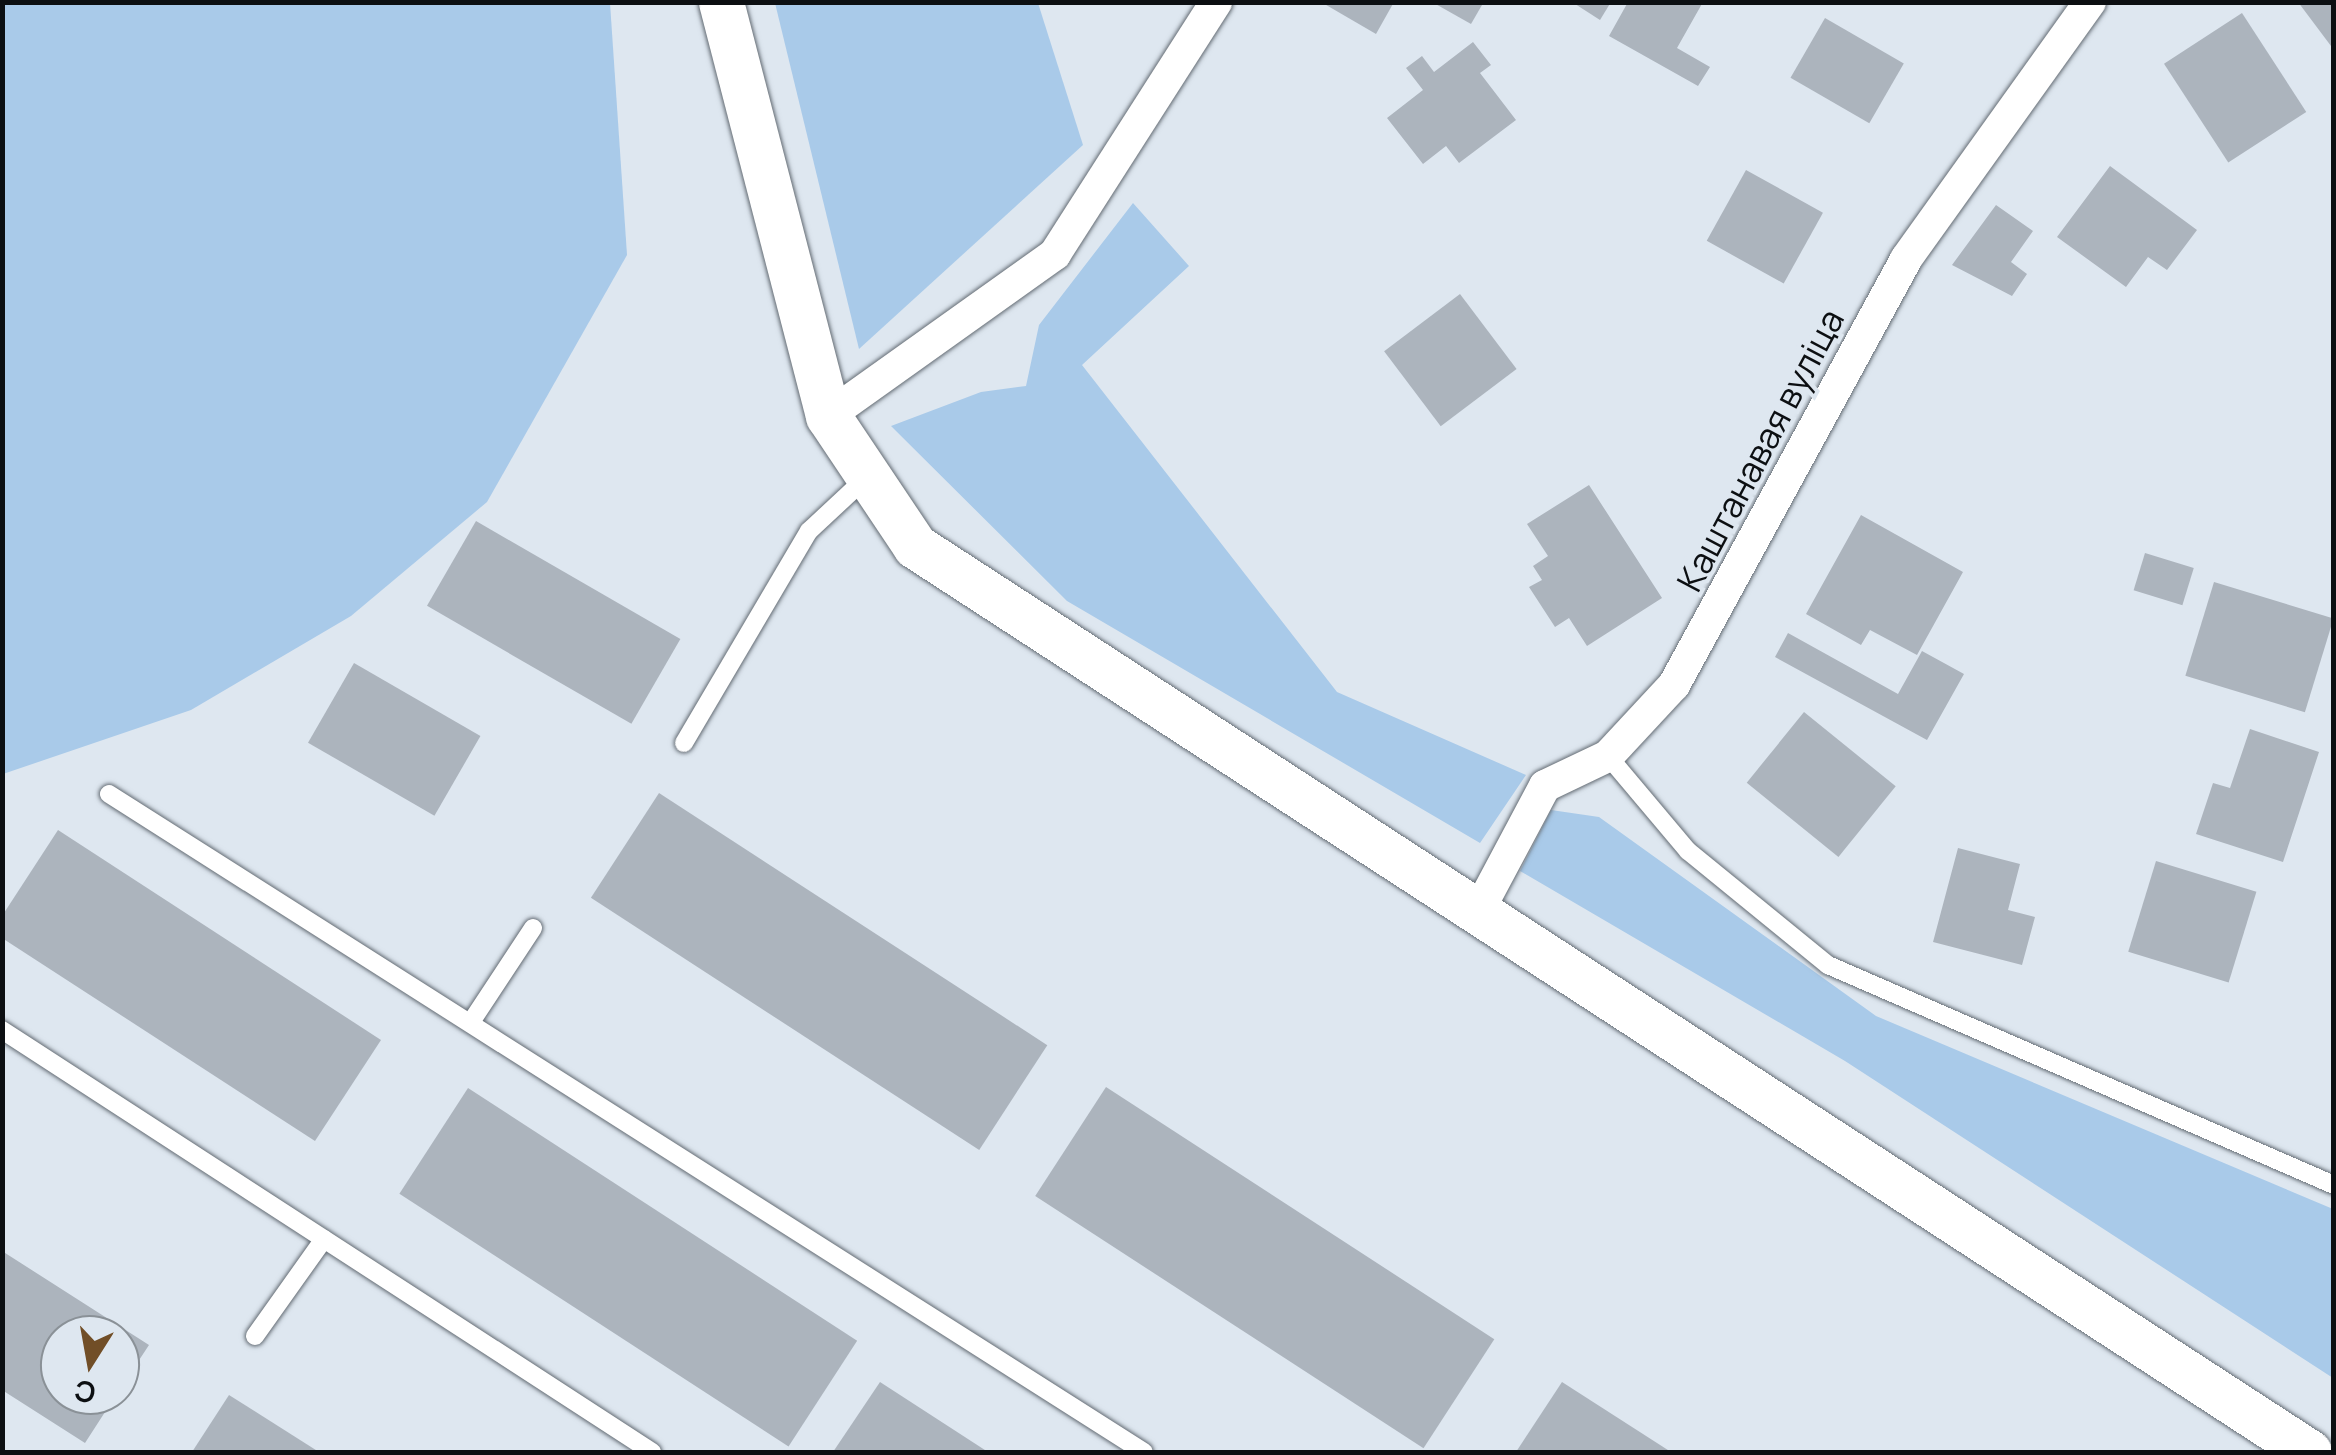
<!DOCTYPE html>
<meta charset="utf-8">
<style>
body{margin:0}
#map{position:relative;width:2336px;height:1455px;overflow:hidden;background:#dee7f0;font-family:Manrope,sans-serif}
div>[style]{position:absolute}
.green>*{inset:0;background:#a9cae9}
.building>*{inset:0;background:#acb4bd;transform-origin:0 0}
.roads{filter:drop-shadow(0 0 2px #636b73) drop-shadow(0 0 2px #636b73)}
.lane>*{height:18px;margin:-9px;padding:0 9px;transform-origin:9px;border-radius:9px;background:#fff}
.street>*{height:32px;margin:-16px;padding:0 16px;transform-origin:16px;border-radius:16px;background:#fff}
.secondary>*{height:45px;margin:-22.5px;padding:0 22.5px;transform-origin:22.5px;border-radius:22.5px;background:#fff}
span{translate:-50% -50%;white-space:nowrap;text-align:center;line-height:1.15;-webkit-text-stroke:8px #dee7f0;paint-order:stroke}
.street-label{font-size:35px;color:#0c0f12}
.frame{position:absolute;inset:0;border:5px solid #0c0f12;pointer-events:none}
.north{position:absolute;left:40px;top:1315px;width:100px;height:100px;box-sizing:border-box;background:#dee7f0;border:2px solid #8a9197;border-radius:50%;rotate:191deg;font-size:28px;font-weight:700;line-height:40px;text-align:center;color:#0c0f12}
.north::after{content:'';display:block;margin:auto;width:35px;height:45px;background:#714e27;clip-path:polygon(50% 0,100% 100%,50% 72%,0 100%)}
</style>
<div id="map">
<div class="green">
<div style="clip-path:polygon(2px 3px,610px 3px,627px 255px,487px 502px,351px 616px,191px 710px,3px 774px)"></div>
<div style="clip-path:polygon(775px 3px,1038px 3px,1083px 145px,859px 349px)"></div>
<div style="clip-path:polygon(1133px 203px,1189px 266px,1082px 365px,1337px 692px,1526px 775px,1480px 843px,1067px 601px,891px 426px,981px 392px,1026px 386px,1039px 325px)"></div>
<div style="clip-path:polygon(1551px 810px,1599px 817px,1876px 1016px,2333px 1209px,2333px 1378px,1845px 1061px,1520px 871px)"></div>
</div>
<div class="building">
<div style="clip-path:polygon(1321px 2px,1394px 2px,1376px 34px)"></div>
<div style="clip-path:polygon(1432px 2px,1478px 2px,1482px 5px,1471px 24px)"></div>
<div style="clip-path:polygon(1572px 2px,1611px 2px,1600px 20px)"></div>
<div style="clip-path:polygon(1628px 2px,1703px 2px,1677px 48px,1710px 67px,1698px 86px,1609px 36px)"></div>
<div style="clip-path:polygon(2298px 2px,2334px 2px,2334px 50px)"></div>
<div style="left:2242px;top:13px;width:118px;height:93px;rotate:57deg"></div>
<div style="left:1825px;top:18px;width:91px;height:69px;rotate:30deg"></div>
<div style="clip-path:polygon(1473px 42px,1491px 65px,1480px 73px,1516px 120px,1459px 163px,1446px 146px,1423px 164px,1387px 118px,1423px 90px,1406px 68px,1422px 56px,1434px 72px)"></div>
<div style="clip-path:polygon(2110px 166px,2197px 230px,2167px 270px,2148px 257px,2126px 287px,2057px 237px)"></div>
<div style="left:1746px;top:170px;width:88px;height:81px;rotate:29deg"></div>
<div style="clip-path:polygon(1996px 205px,2033px 231px,2011px 262px,2027px 274px,2012px 296px,1952px 265px)"></div>
<div style="left:1460px;top:294px;width:94px;height:95px;rotate:53deg"></div>
<div style="clip-path:polygon(1589px 485px,1662px 598px,1587px 646px,1569px 618px,1555px 627px,1529px 587px,1542px 580px,1533px 566px,1548px 556px,1527px 524px)"></div>
<div style="clip-path:polygon(1861px 515px,1963px 572px,1917px 655px,1870px 630px,1861px 645px,1806px 614px)"></div>
<div style="left:476px;top:521px;width:236px;height:98px;rotate:30deg"></div>
<div style="left:2145px;top:553px;width:51px;height:39px;rotate:17deg"></div>
<div style="left:2214px;top:582px;width:125px;height:98px;rotate:17deg"></div>
<div style="clip-path:polygon(1788px 633px,1898px 694px,1922px 651px,1964px 674px,1927px 740px,1775px 657px)"></div>
<div style="left:354px;top:663px;width:146px;height:92px;rotate:30deg"></div>
<div style="left:1804px;top:712px;width:118px;height:91px;rotate:39deg"></div>
<div style="clip-path:polygon(2250px 729px,2319px 752px,2283px 862px,2196px 834px,2213px 783px,2230px 788px)"></div>
<div style="left:659px;top:793px;width:463px;height:125px;rotate:33deg"></div>
<div style="clip-path:polygon(58px 830px,381px 1040px,315px 1141px,2px 938px,2px 916px)"></div>
<div style="clip-path:polygon(1958px 848px,2020px 864px,2008px 910px,2035px 917px,2022px 965px,1933px 942px)"></div>
<div style="left:2156px;top:861px;width:105px;height:95px;rotate:17deg"></div>
<div style="left:1106px;top:1087px;width:463px;height:130px;rotate:33deg"></div>
<div style="left:468px;top:1088px;width:464px;height:126px;rotate:33deg"></div>
<div style="clip-path:polygon(2px 1251px,149px 1345px,120px 1389px,120px 1335px,60px 1335px,60px 1395px,116px 1395px,85px 1443px,2px 1390px)"></div>
<div style="clip-path:polygon(880px 1382px,988px 1452px,833px 1452px)"></div>
<div style="clip-path:polygon(1562px 1382px,1671px 1452px,1516px 1452px)"></div>
<div style="clip-path:polygon(229px 1395px,319px 1452px,192px 1452px)"></div>
</div>
<div class="roads">
<div class="lane">
<div style="left:684px;top:743px;width:246px;rotate:-59.5deg"></div>
<div style="left:809px;top:531px;width:81px;rotate:-43deg"></div>
<div style="left:1608px;top:756px;width:124px;rotate:49.9deg"></div>
<div style="left:1688px;top:851px;width:181px;rotate:39.2deg"></div>
<div style="left:1828px;top:965px;width:552px;rotate:23.5deg"></div>
<div style="left:109px;top:794px;width:1226px;rotate:32.45deg"></div>
<div style="left:473px;top:1019px;width:109px;rotate:-56.6deg"></div>
<div style="left:2px;top:1030px;width:775px;rotate:32.99deg"></div>
<div style="left:255px;top:1336px;width:119px;rotate:-54.6deg"></div>
</div>
<div class="street">
<div style="left:828px;top:416px;width:279px;rotate:-35.5deg"></div>
<div style="left:1055px;top:254px;width:299px;rotate:-57.4deg"></div>
<div style="left:1480px;top:908px;width:138px;rotate:-62deg"></div>
<div style="left:1545px;top:786px;width:70px;rotate:-25.5deg"></div>
<div style="left:1608px;top:756px;width:97px;rotate:-47.1deg"></div>
<div style="left:1674px;top:685px;width:485px;rotate:-61.4deg"></div>
<div style="left:1906px;top:259px;width:316px;rotate:-54.4deg"></div>
</div>
<div class="secondary">
<div style="left:721px;top:2px;width:428px;rotate:75.5deg"></div>
<div style="left:828px;top:416px;width:156px;rotate:56.2deg"></div>
<div style="left:915px;top:546px;width:1663px;rotate:33.02deg"></div>
</div>
</div>
<div class="street-label">
<span style="left:1760px;top:450px;rotate:-62deg">Каштанавая вуліца</span>
</div>
<div class="frame"></div>
<div class="north">С</div>
</div>
